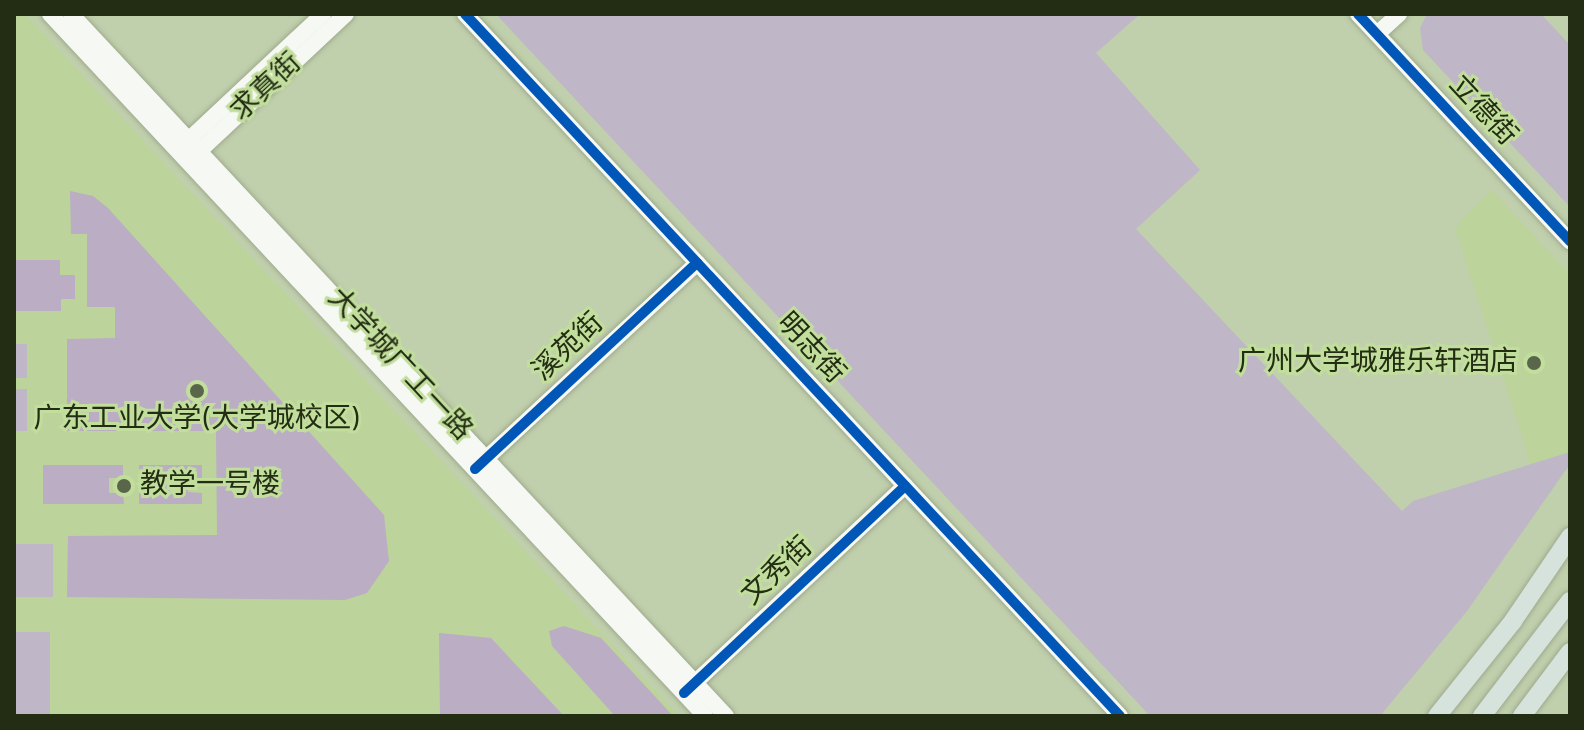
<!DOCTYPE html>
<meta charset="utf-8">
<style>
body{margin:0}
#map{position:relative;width:1584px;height:730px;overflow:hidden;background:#c0cfac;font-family:Overpass,"Noto Sans SC",sans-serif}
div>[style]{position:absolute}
.built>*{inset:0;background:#bcd39b}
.green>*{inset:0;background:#bfb6c7;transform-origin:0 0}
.forest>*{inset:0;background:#baadc4}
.roads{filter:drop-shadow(0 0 2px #9eaa8e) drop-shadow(0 0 2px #9eaa8e)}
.secondary>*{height:16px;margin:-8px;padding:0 8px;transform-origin:8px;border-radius:8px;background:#f6f8f3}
.primary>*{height:18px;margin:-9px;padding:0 9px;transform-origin:9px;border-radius:9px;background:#d6e3dd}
.cycleway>*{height:10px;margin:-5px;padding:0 5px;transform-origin:5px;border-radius:5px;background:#0057b8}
.dots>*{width:22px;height:22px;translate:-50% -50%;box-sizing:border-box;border:4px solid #c2de9d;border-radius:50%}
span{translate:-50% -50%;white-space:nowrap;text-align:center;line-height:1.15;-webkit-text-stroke:6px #c2de9d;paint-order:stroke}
.street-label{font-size:28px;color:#232d13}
.poi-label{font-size:28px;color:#232d13}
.right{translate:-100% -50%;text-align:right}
.left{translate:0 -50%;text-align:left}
.frame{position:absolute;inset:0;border:16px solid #232d13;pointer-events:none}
</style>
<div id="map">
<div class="built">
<div style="clip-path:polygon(14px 14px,25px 14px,55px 46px,679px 716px,14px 716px)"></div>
<div style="clip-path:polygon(1491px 190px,1570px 274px,1570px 452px,1531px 464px,1455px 228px)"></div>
</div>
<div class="green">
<div style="clip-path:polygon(496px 14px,1140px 14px,1096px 53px,1200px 170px,1136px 229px,1402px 511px,1413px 501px,1570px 452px,1570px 464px,1467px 611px,1380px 716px,1150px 716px)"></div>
<div style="clip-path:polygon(1427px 14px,1541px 14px,1570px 45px,1570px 207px,1423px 50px,1420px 28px)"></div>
<div style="left:14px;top:344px;width:13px;height:34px"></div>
<div style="left:14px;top:389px;width:13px;height:42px"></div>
<div style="left:14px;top:544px;width:39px;height:53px"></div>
<div style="left:14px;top:632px;width:36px;height:84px"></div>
</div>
<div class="forest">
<div style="clip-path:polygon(70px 191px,93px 196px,108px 208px,384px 515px,389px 561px,367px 593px,345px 600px,67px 597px,68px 536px,217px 535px,216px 431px,67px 431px,67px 339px,115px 338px,115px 307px,87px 307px,87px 234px,71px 234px)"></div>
<div style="clip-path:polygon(14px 260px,60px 260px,60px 275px,75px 275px,75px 299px,61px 299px,61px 311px,14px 311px)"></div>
<div style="clip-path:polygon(43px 465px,123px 465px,123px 478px,109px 478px,109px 493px,123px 493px,124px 504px,43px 504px)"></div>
<div style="clip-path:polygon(139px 465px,202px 465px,202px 478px,188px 478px,188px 492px,202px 493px,202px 504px,139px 504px)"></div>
<div style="clip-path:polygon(564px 626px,601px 638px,673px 716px,615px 716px,552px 646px,549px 631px)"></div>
<div style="clip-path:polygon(439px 633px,491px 638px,564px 716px,440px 716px)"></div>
</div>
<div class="roads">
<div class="secondary">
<div style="left:50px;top:14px;width:960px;rotate:46.98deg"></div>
<div style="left:71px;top:14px;width:960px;rotate:46.98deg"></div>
<div style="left:465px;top:14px;width:960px;rotate:46.98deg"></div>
<div style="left:1358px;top:14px;width:311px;rotate:47deg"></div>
<div style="left:1377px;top:34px;width:30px;rotate:-42deg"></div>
<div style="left:181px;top:147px;width:195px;rotate:-43.1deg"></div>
<div style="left:192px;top:158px;width:211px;rotate:-43.1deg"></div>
<div style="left:478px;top:466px;width:299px;rotate:-42.8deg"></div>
<div style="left:687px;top:690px;width:299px;rotate:-43.1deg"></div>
</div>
<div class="primary">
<div style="left:1437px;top:716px;width:122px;rotate:-51.3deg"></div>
<div style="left:1513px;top:621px;width:102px;rotate:-55.8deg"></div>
<div style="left:1482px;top:716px;width:145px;rotate:-52.6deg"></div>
<div style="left:1522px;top:716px;width:80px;rotate:-53.1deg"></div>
</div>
</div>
<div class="cycleway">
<div style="left:465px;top:14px;width:960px;rotate:46.98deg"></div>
<div style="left:1358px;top:14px;width:311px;rotate:47deg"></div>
<div style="left:475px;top:469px;width:303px;rotate:-42.9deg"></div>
<div style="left:684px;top:693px;width:303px;rotate:-43.1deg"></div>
</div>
<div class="dots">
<div style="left:1534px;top:363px;background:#5a6649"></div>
<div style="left:197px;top:391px;background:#5a6649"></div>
<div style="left:124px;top:486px;background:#5a6649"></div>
</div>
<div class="street-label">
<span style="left:267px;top:88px;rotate:-43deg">求真街</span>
<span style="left:1482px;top:111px;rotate:47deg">立德街</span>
<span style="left:569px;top:348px;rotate:-43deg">溪苑街</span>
<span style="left:810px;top:349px;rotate:47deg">明志街</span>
<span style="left:399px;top:365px;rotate:47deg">大学城广工一路</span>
<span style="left:778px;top:572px;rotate:-43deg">文秀街</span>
</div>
<div class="poi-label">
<span class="right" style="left:1518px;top:363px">广州大学城雅乐轩酒店</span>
<span style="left:197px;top:420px">广东工业大学(大学城校区)</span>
<span class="left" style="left:140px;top:486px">教学一号楼</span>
</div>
<div class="frame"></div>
</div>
